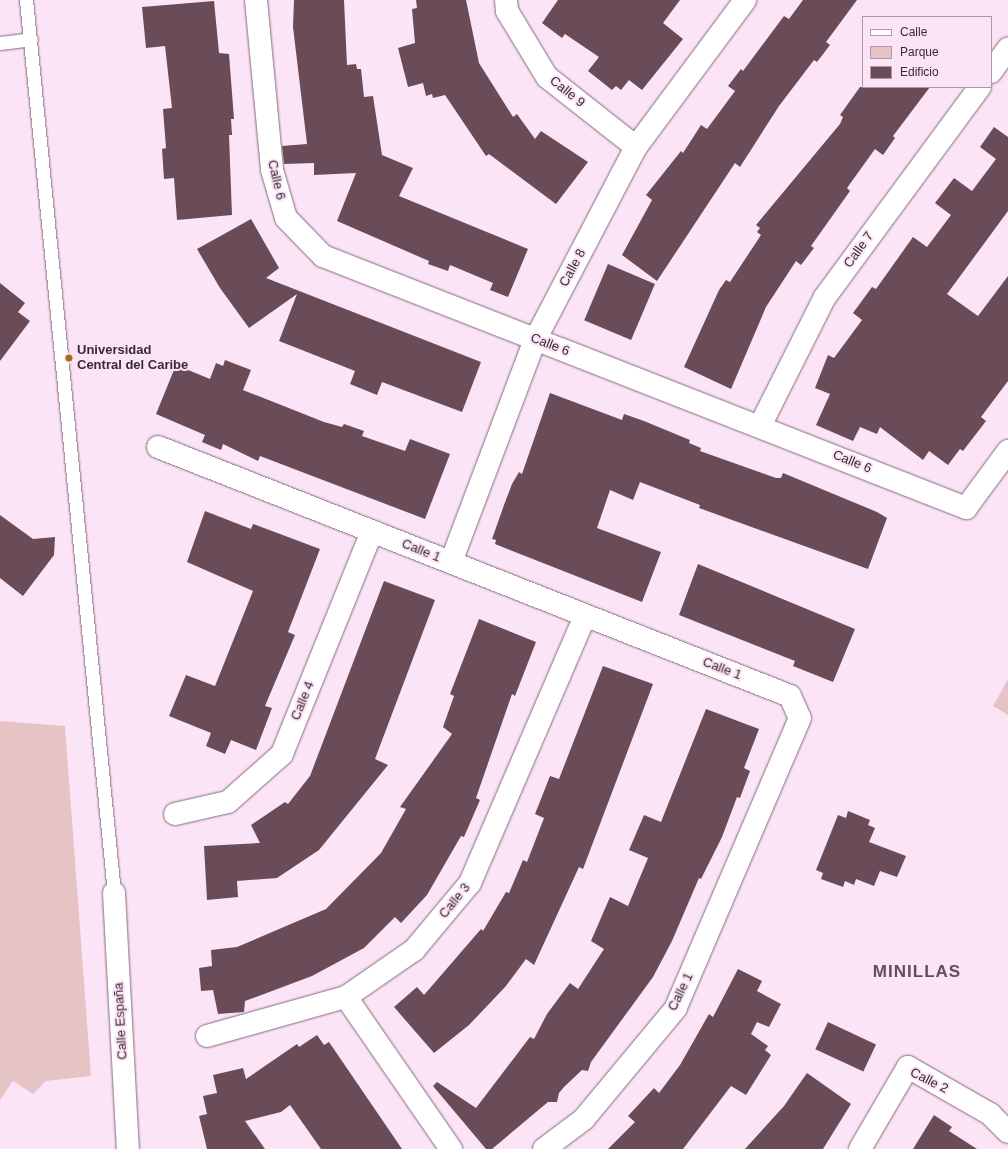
<!DOCTYPE html>
<meta charset="utf-8">
<style>
body{margin:0}
#map{position:relative;width:1008px;height:1149px;overflow:hidden;background:#fce4f7;font-family:Helvetica,sans-serif}
div>[style]{position:absolute}
.green>*{inset:0;background:#e6c4c6}
.building>*{inset:0;background:#6a4b58;transform-origin:0 0}
.roads{filter:drop-shadow(0 0 1px #83697f) drop-shadow(0 0 1px #83697f)}
.lane>*{height:13px;margin:-6.5px;padding:0 6.5px;transform-origin:6.5px;border-radius:6.5px;background:#fff}
.street>*{height:22px;margin:-11px;padding:0 11px;transform-origin:11px;border-radius:11px;background:#fff}
.dots>*{width:11px;height:11px;translate:-50% -50%;box-sizing:border-box;border:2px solid #fce4f7;border-radius:50%}
span{translate:-50% -50%;white-space:nowrap;text-align:center;line-height:1.15;-webkit-text-stroke:4px #fce4f7;paint-order:stroke}
.street-label{font-size:13px;color:#362b34}
.poi-label{font-size:13px;color:#362b34;font-weight:700}
.left{translate:0 -50%;text-align:left}
.district-label{font-size:17px;color:#654c61;font-weight:700;letter-spacing:1px}
.legend{position:absolute;left:862px;top:16px;width:130px;height:72px;box-sizing:border-box;background:#fce4f7;border:1px solid #ad9aa9;margin:0;padding:5px 7px;list-style:none;font-size:12px;color:#362b34}
.legend li{display:flex;align-items:center;gap:8px;height:20px}
.legend b{width:20px;border:1px solid #ad9aa9}
</style>
<div id="map">
<div class="green">
<div style="clip-path:polygon(1008px 679px,1008px 715px,993px 706px)"></div>
<div style="clip-path:polygon(0 721px,65px 726px,91px 1076px,46px 1081px,33px 1094px,13px 1081px,0 1100px)"></div>
</div>
<div class="building">
<div style="clip-path:polygon(294px 0,344px 0,347px 65px,356px 64px,357px 69px,361px 69px,364px 97px,373px 96px,382px 155px,413px 168px,399px 196px,528px 249px,508px 297px,490px 290px,493px 283px,450px 265px,448px 271px,428px 264px,429px 261px,337px 221px,356px 173px,314px 175px,314px 163px,284px 164px,282px 146px,307px 144px,293px 27px)"></div>
<div style="clip-path:polygon(416px 0,466px 0,479px 63px,513px 117px,517px 114px,535px 139px,541px 131px,588px 162px,556px 204px,489px 154px,486px 156px,445px 95px,433px 98px,432px 94px,426px 96px,423px 83px,408px 87px,398px 48px,415px 43px,412px 9px,417px 8px)"></div>
<div style="clip-path:polygon(558px 0,680px 0,663px 23px,683px 39px,642px 90px,629px 80px,621px 90px,616px 86px,612px 90px,588px 71px,599px 57px,565px 34px,562px 38px,542px 23px)"></div>
<div style="clip-path:polygon(803px 0,857px 0,826px 42px,830px 45px,817px 62px,814px 60px,779px 106px,740px 167px,735px 163px,657px 281px,622px 255px,652px 200px,646px 195px,681px 151px,683px 153px,701px 125px,707px 129px,735px 91px,728px 86px,741px 69px,743px 71px,784px 16px,789px 19px)"></div>
<div style="clip-path:polygon(214px 1px,219px 53px,229px 54px,234px 119px,231px 119px,232px 135px,229px 135px,232px 215px,177px 220px,174px 178px,164px 179px,162px 149px,166px 148px,163px 109px,172px 108px,165px 46px,146px 48px,142px 7px)"></div>
<div style="clip-path:polygon(860px 87px,930px 87px,893px 136px,895px 138px,883px 155px,875px 149px,847px 188px,850px 191px,811px 246px,814px 248px,801px 265px,796px 261px,766px 307px,731px 389px,684px 367px,719px 290px,726px 280px,730px 282px,761px 235px,757px 232px,760px 228px,756px 225px,840px 124px,843px 117px,840px 115px)"></div>
<div style="clip-path:polygon(994px 127px,1008px 137px,1008px 211px,947px 294px,978px 316px,1008px 276px,1008px 381px,981px 417px,986px 421px,963px 451px,960px 449px,948px 465px,929px 451px,923px 460px,880px 427px,877px 434px,860px 427px,853px 441px,816px 425px,830px 394px,815px 388px,828px 355px,834px 358px,862px 320px,853px 313px,872px 287px,876px 289px,913px 237px,927px 247px,951px 215px,935px 203px,954px 178px,972px 191px,996px 159px,980px 147px)"></div>
<div style="clip-path:polygon(251px 219px,279px 268px,266px 278px,481px 362px,462px 412px,382px 382px,377px 395px,350px 384px,355px 371px,279px 341px,297px 294px,249px 328px,220px 288px,197px 249px)"></div>
<div style="left:608px;top:264px;width:51px;height:61px;rotate:23deg"></div>
<div style="clip-path:polygon(0 283px,25px 303px,18px 312px,30px 321px,0 361px)"></div>
<div style="clip-path:polygon(225px 360px,251px 370px,243px 390px,324px 422px,342px 427px,344px 424px,364px 431px,362px 436px,405px 451px,410px 439px,450px 454px,425px 519px,260px 456px,258px 461px,223px 444px,221px 450px,202px 442px,205px 435px,156px 414px,176px 365px,210px 379px,216px 363px,223px 366px)"></div>
<div style="clip-path:polygon(550px 393px,622px 420px,624px 414px,644px 421px,690px 440px,689px 443px,701px 448px,700px 451px,776px 478px,781px 478px,783px 473px,877px 512px,887px 518px,868px 569px,699px 508px,700px 505px,640px 482px,633px 500px,610px 490px,597px 528px,661px 552px,642px 602px,495px 544px,496px 540px,492px 539px,504px 505px,512px 484px,519px 472px,522px 474px)"></div>
<div style="clip-path:polygon(205px 511px,251px 529px,253px 524px,320px 549px,288px 632px,295px 635px,265px 706px,272px 708px,256px 750px,231px 740px,225px 754px,206px 746px,211px 733px,169px 716px,186px 675px,215px 686px,253px 591px,187px 562px)"></div>
<div style="clip-path:polygon(0 515px,33px 539px,55px 537px,54px 555px,23px 596px,0 578px)"></div>
<div style="clip-path:polygon(698px 564px,855px 629px,833px 682px,793px 666px,795px 661px,679px 615px)"></div>
<div style="clip-path:polygon(384px 581px,435px 600px,375px 759px,388px 765px,319px 850px,277px 878px,237px 881px,238px 897px,207px 900px,204px 846px,260px 843px,251px 825px,285px 802px,288px 804px,310px 776px)"></div>
<div style="clip-path:polygon(479px 619px,536px 642px,515px 696px,512px 694px,476px 798px,480px 800px,464px 837px,461px 836px,427px 895px,401px 923px,395px 917px,364px 948px,312px 976px,245px 1001px,244px 1012px,218px 1014px,213px 990px,201px 991px,199px 968px,212px 966px,211px 950px,237px 947px,326px 909px,381px 853px,406px 809px,400px 807px,452px 734px,443px 727px,454px 696px,450px 694px)"></div>
<div style="clip-path:polygon(603px 666px,653px 684px,583px 869px,579px 867px,534px 965px,526px 959px,506px 986px,469px 1025px,434px 1053px,394px 1007px,417px 987px,424px 995px,481px 929px,483px 931px,506px 892px,509px 893px,523px 860px,527px 862px,544px 818px,535px 814px,550px 776px,559px 779px)"></div>
<div style="clip-path:polygon(706px 709px,759px 729px,744px 768px,750px 771px,740px 798px,737px 797px,722px 837px,701px 879px,699px 878px,672px 941px,653px 977px,591px 1062px,588px 1071px,582px 1070px,564px 1087px,559px 1093px,557px 1102px,548px 1102px,492px 1149px,486px 1149px,433px 1086px,437px 1082px,476px 1108px,530px 1037px,534px 1039px,547px 1014px,570px 983px,578px 989px,604px 949px,591px 941px,610px 897px,628px 906px,648px 858px,629px 850px,644px 815px,661px 822px)"></div>
<div style="clip-path:polygon(848px 811px,870px 820px,868px 825px,875px 828px,869px 842px,906px 856px,897px 877px,880px 871px,874px 886px,856px 879px,854px 885px,845px 881px,843px 887px,821px 879px,823px 873px,816px 870px,838px 815px,846px 818px)"></div>
<div style="clip-path:polygon(738px 969px,762px 981px,757px 991px,781px 1004px,769px 1027px,757px 1022px,751px 1034px,768px 1046px,765px 1050px,771px 1055px,746px 1095px,731px 1086px,683px 1149px,608px 1149px,635px 1122px,628px 1116px,654px 1088px,659px 1093px,680px 1065px,709px 1014px,713px 1017px)"></div>
<div style="left:828px;top:1022px;width:53px;height:30px;rotate:25deg"></div>
<div style="clip-path:polygon(317px 1035px,324px 1045px,329px 1042px,402px 1149px,321px 1149px,290px 1105px,281px 1112px,245px 1121px,265px 1149px,207px 1149px,199px 1116px,207px 1114px,203px 1096px,217px 1093px,213px 1075px,243px 1068px,246px 1079px,297px 1044px,299px 1047px)"></div>
<div style="clip-path:polygon(807px 1073px,851px 1104px,823px 1149px,745px 1149px,784px 1106px)"></div>
<div style="clip-path:polygon(934px 1115px,952px 1127px,949px 1131px,977px 1149px,913px 1149px)"></div>
</div>
<div class="roads">
<div class="lane">
<div style="left:26px;top:0;width:897px;rotate:84.37deg"></div>
<div style="left:0;top:43px;width:31px;rotate:-7deg"></div>
</div>
<div class="street">
<div style="left:256px;top:0;width:171px;rotate:84.6deg"></div>
<div style="left:272px;top:170px;width:50px;rotate:73.7deg"></div>
<div style="left:286px;top:218px;width:53px;rotate:45.8deg"></div>
<div style="left:323px;top:256px;width:691px;rotate:21.4deg"></div>
<div style="left:966px;top:508px;width:71px;rotate:-53.6deg"></div>
<div style="left:506px;top:0;width:11px;rotate:85deg"></div>
<div style="left:507px;top:11px;width:77px;rotate:58.8deg"></div>
<div style="left:547px;top:77px;width:113px;rotate:38.2deg"></div>
<div style="left:991px;top:72px;width:29px;rotate:-54deg"></div>
<div style="left:760px;top:426px;width:144px;rotate:-63.3deg"></div>
<div style="left:825px;top:297px;width:261px;rotate:-53.6deg"></div>
<div style="left:158px;top:447px;width:679px;rotate:21.5deg"></div>
<div style="left:790px;top:696px;width:24px;rotate:66deg"></div>
<div style="left:800px;top:718px;width:315px;rotate:113.2deg"></div>
<div style="left:676px;top:1008px;width:144px;rotate:129.7deg"></div>
<div style="left:584px;top:1119px;width:50px;rotate:143.1deg"></div>
<div style="left:451px;top:562px;width:237px;rotate:-69.3deg"></div>
<div style="left:535px;top:340px;width:218px;rotate:-62.4deg"></div>
<div style="left:636px;top:147px;width:183px;rotate:-53.4deg"></div>
<div style="left:175px;top:814px;width:54px;rotate:-12.8deg"></div>
<div style="left:228px;top:802px;width:72px;rotate:-41.6deg"></div>
<div style="left:282px;top:754px;width:240px;rotate:-68deg"></div>
<div style="left:114px;top:893px;width:256px;rotate:86.9deg"></div>
<div style="left:346px;top:997px;width:185px;rotate:55.4deg"></div>
<div style="left:207px;top:1036px;width:144px;rotate:-15.7deg"></div>
<div style="left:346px;top:997px;width:83px;rotate:-34.7deg"></div>
<div style="left:414px;top:950px;width:87px;rotate:-50.1deg"></div>
<div style="left:470px;top:883px;width:291px;rotate:-66.7deg"></div>
<div style="left:860px;top:1149px;width:95px;rotate:-59.7deg"></div>
<div style="left:908px;top:1067px;width:95px;rotate:29.8deg"></div>
<div style="left:990px;top:1114px;width:25px;rotate:45deg"></div>
</div>
</div>
<div class="dots">
<div style="left:69px;top:358px;background:#9e7122"></div>
</div>
<div class="street-label">
<span style="left:567px;top:92px;rotate:39deg">Calle 9</span>
<span style="left:276px;top:180px;rotate:77deg">Calle 6</span>
<span style="left:859px;top:250px;rotate:-54deg">Calle 7</span>
<span style="left:573px;top:268px;rotate:-62deg">Calle 8</span>
<span style="left:550px;top:345px;rotate:21deg">Calle 6</span>
<span style="left:852px;top:462px;rotate:22deg">Calle 6</span>
<span style="left:421px;top:551px;rotate:22deg">Calle 1</span>
<span style="left:722px;top:669px;rotate:21deg">Calle 1</span>
<span style="left:303px;top:701px;rotate:-68deg">Calle 4</span>
<span style="left:455px;top:901px;rotate:-51deg">Calle 3</span>
<span style="left:681px;top:992px;rotate:-64deg">Calle 1</span>
<span style="left:121px;top:1021px;rotate:-93deg">Calle España</span>
<span style="left:929px;top:1081px;rotate:27deg">Calle 2</span>
</div>
<div class="poi-label">
<span class="left" style="left:77px;top:358px">Universidad<br>Central del Caribe</span>
</div>
<div class="district-label">
<span style="left:917px;top:972px">MINILLAS</span>
</div>
<ul class="legend">
<li><b style="height:5px;background:#fff"></b>Calle</li>
<li><b style="height:11px;background:#e6c4c6"></b>Parque</li>
<li><b style="height:11px;background:#6a4b58"></b>Edificio</li>
</ul>
</div>
